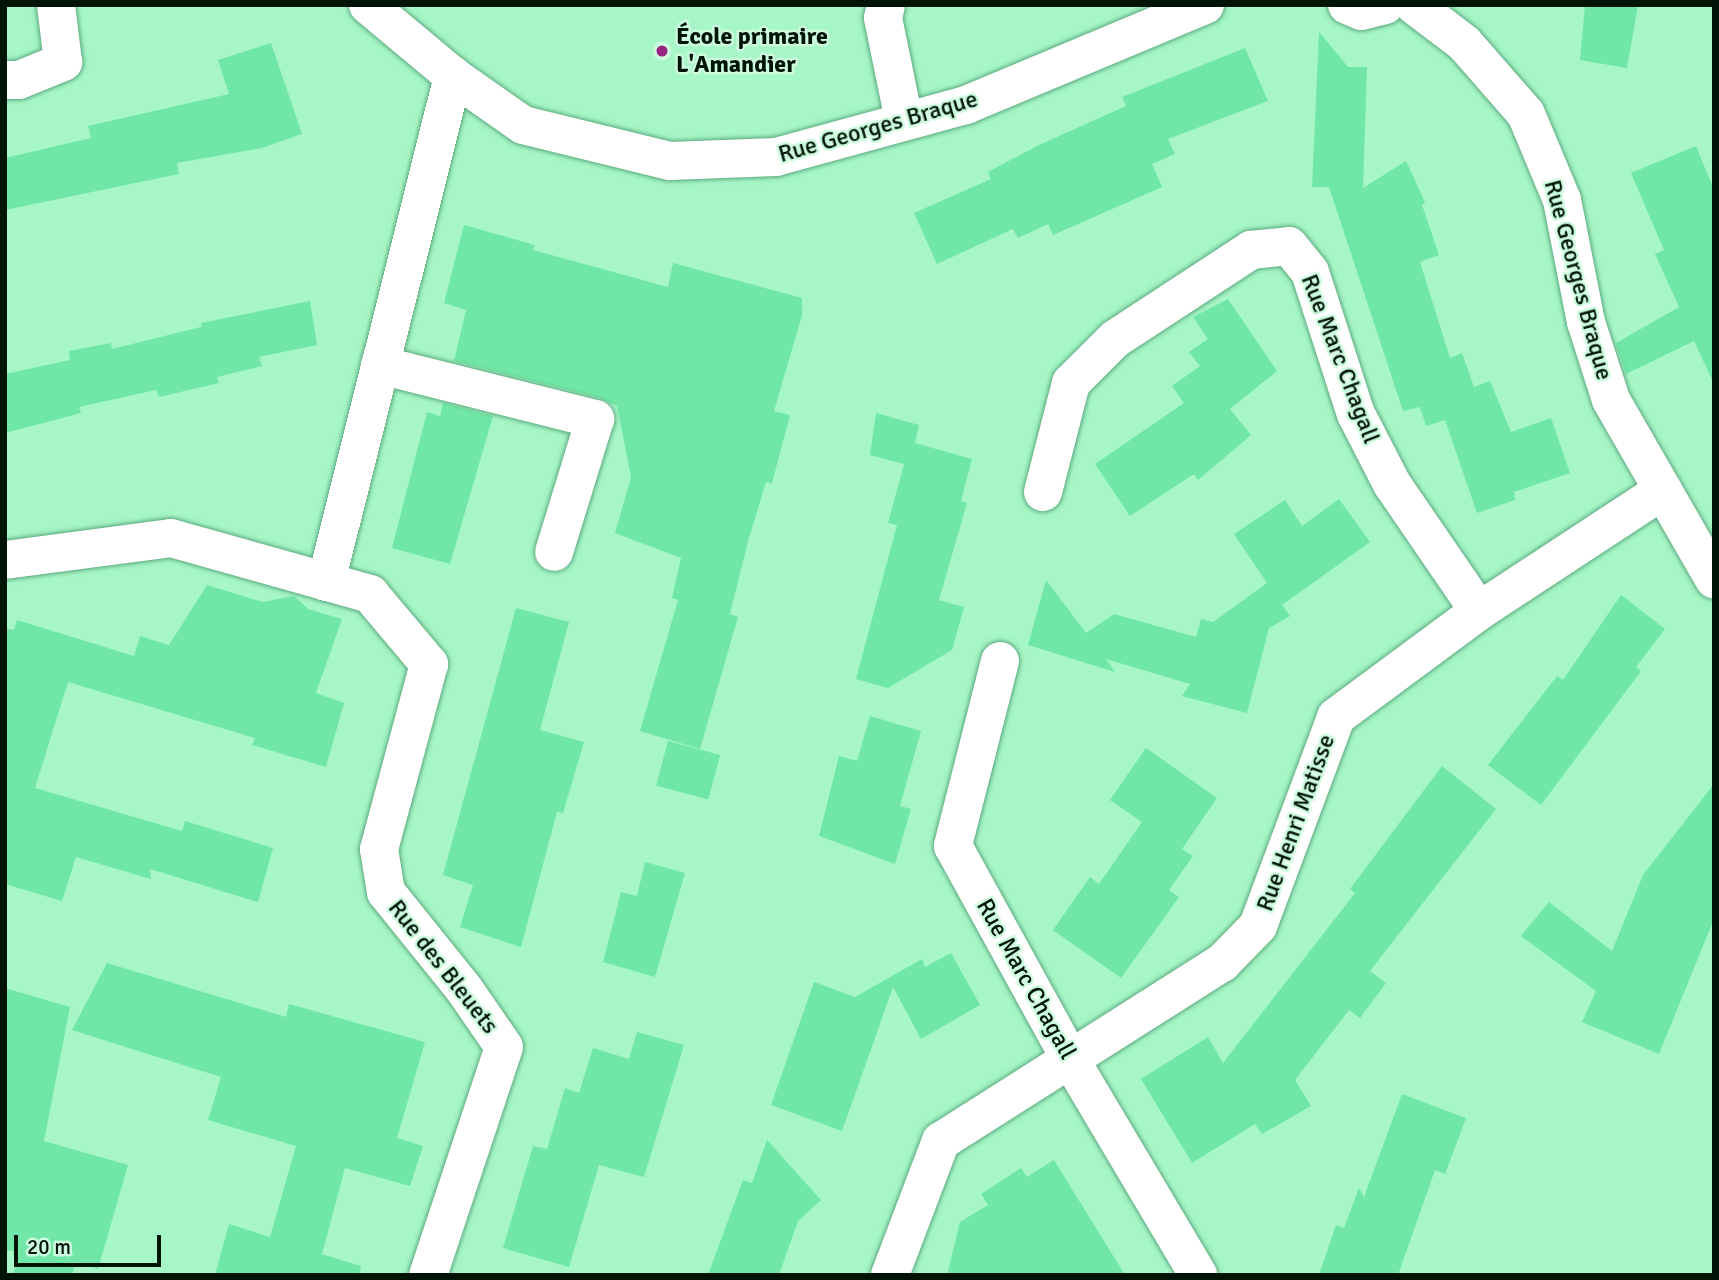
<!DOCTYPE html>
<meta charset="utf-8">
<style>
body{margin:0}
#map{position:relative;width:1719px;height:1280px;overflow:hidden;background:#a6f6c7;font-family:Signika,sans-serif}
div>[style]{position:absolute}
.building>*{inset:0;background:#70e7a7;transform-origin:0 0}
.roads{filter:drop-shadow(0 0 2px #5caa7e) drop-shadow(0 0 2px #5caa7e)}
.minor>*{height:38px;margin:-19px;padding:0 19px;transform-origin:19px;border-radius:19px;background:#fff}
.dots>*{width:19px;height:19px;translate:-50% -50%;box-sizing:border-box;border:4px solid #cdfbde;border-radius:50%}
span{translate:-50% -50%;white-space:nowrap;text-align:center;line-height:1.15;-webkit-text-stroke:5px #cdfbde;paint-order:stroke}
.poi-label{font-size:24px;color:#001307;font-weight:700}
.left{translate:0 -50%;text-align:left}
.street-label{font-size:24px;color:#001307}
.frame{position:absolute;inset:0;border:7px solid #001307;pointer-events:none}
.scale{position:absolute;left:14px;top:1235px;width:147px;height:32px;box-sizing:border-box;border:4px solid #001307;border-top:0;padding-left:9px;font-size:21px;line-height:24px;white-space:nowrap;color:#001307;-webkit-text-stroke:5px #cdfbde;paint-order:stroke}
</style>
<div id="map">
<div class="building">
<div style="clip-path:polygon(1585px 5px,1638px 5px,1627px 68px,1580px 60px)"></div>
<div style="clip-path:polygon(1319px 32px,1348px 67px,1367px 67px,1363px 188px,1406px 161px,1425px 202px,1422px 205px,1439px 255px,1420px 262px,1450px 358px,1462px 353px,1474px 387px,1490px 381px,1511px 432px,1551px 418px,1570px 473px,1514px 492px,1515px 500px,1477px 513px,1445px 420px,1426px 426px,1420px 407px,1403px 411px,1329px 187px,1312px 187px)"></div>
<div style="clip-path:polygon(271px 43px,302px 134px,262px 148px,177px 163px,179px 174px,5px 210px,5px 158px,91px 138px,88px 126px,229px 94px,218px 60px)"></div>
<div style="clip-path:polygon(1245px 48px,1268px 101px,1168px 139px,1175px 154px,1152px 164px,1162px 187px,1053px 235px,1048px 224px,1018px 238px,1013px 229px,937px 264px,914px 213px,991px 179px,988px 172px,1039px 145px,1126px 106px,1122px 97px)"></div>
<div style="clip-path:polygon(1696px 146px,1714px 190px,1714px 384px,1694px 341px,1626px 374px,1616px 343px,1679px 307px,1655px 254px,1664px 250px,1631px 173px)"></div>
<div style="clip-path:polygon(464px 225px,535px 245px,533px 250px,668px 287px,673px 263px,802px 298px,802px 315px,774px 411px,790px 415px,772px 483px,766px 482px,749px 538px,730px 614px,738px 617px,700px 749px,640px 731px,678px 600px,672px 598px,681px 558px,615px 533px,631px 477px,617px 406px,600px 398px,454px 361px,466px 310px,444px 303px)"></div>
<div style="clip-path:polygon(1228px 299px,1277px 371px,1230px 409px,1251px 435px,1198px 480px,1194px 474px,1130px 516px,1095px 464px,1184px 403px,1172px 386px,1200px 366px,1189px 352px,1208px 339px,1193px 317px)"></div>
<div style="clip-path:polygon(310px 301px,317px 345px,259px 357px,262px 366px,217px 377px,219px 383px,159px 397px,156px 390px,79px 407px,81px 413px,5px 433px,5px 374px,70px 360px,69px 351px,111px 343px,112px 349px,201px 327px,201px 323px)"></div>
<div style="clip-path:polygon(443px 403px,493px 416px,450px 564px,392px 548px,427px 412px,440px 416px)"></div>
<div style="clip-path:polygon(876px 413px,919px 425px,915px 443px,972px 459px,961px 501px,967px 503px,939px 600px,964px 607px,952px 650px,888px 688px,856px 679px,897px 525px,888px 523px,904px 464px,870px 455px)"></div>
<div style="clip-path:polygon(1339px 499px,1370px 542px,1282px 605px,1290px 616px,1269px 628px,1247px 713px,1182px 696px,1190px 684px,1106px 659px,1115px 672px,1028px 645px,1046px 580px,1086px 633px,1114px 614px,1196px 637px,1201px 619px,1213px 622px,1267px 583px,1234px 534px,1285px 500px,1302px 526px)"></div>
<div style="clip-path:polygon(207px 585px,263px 602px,294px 596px,308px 609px,342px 619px,316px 693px,344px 703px,326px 767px,252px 745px,255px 738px,68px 682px,35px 788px,182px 831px,185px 821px,273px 848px,258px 902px,150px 869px,151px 879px,76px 857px,62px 901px,5px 884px,5px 628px,14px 630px,17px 620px,134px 656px,140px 636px,169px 645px)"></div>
<div style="clip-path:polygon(1621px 595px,1665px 629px,1636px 667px,1641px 671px,1541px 805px,1488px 765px,1557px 676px,1563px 680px)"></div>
<div style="clip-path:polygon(516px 608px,569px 622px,540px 730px,584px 742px,563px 813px,557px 812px,521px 947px,460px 927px,473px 885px,443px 875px)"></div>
<div style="clip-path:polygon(870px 716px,921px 731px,900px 806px,911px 809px,895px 864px,819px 836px,839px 756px,857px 761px)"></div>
<div style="left:668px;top:741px;width:54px;height:46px;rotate:15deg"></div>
<div style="clip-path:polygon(1146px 748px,1217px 798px,1182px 849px,1193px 856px,1169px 890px,1179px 897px,1121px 978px,1053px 930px,1090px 877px,1099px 884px,1142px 822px,1110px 800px)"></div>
<div style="clip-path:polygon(1442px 766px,1496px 809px,1370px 971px,1386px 983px,1360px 1018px,1349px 1010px,1295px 1080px,1311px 1106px,1262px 1134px,1255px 1124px,1192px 1163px,1141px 1079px,1208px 1037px,1223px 1063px,1355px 893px,1350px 889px)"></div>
<div style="clip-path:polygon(1714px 784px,1714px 919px,1659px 1054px,1582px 1022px,1596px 991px,1521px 936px,1549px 902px,1612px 951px,1643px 875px)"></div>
<div style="clip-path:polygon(645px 862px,685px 873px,655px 977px,603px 962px,621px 892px,637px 896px)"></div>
<div style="clip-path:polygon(951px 953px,980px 1005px,921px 1039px,893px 987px,842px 1131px,771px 1105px,814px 982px,855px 997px,922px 959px,925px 967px)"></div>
<div style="clip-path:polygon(107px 963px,286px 1017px,289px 1004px,425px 1042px,397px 1138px,423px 1146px,410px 1186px,345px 1168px,322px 1254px,318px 1253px,361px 1266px,359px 1275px,215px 1275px,229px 1224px,270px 1237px,296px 1146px,208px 1120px,221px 1077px,72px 1030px)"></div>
<div style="clip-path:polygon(5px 988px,70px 1007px,44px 1141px,128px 1165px,98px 1269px,76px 1262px,72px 1275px,13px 1275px,19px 1252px,5px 1250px)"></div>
<div style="clip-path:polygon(637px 1032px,684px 1045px,644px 1177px,599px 1165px,569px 1267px,503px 1248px,533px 1146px,547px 1149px,565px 1088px,579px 1093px,593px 1048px,629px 1059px)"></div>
<div style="clip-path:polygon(1402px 1094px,1466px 1118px,1445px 1174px,1435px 1170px,1398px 1275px,1319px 1275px,1336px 1225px,1344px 1228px,1359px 1188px,1364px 1197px)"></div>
<div style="clip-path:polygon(767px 1140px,821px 1200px,798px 1221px,779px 1275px,708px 1275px,743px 1180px,752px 1183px)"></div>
<div style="clip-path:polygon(1054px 1160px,1125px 1275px,947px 1275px,960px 1222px,988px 1205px,981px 1194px,1021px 1168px,1027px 1177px)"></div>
</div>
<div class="roads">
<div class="minor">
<div style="left:368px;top:5px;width:111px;rotate:39.9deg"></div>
<div style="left:453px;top:76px;width:85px;rotate:35deg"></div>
<div style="left:523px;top:125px;width:151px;rotate:13.8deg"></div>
<div style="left:670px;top:161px;width:106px;rotate:-2.2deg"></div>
<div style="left:776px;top:157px;width:197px;rotate:-15.3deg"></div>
<div style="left:966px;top:105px;width:259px;rotate:-22.7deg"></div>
<div style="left:886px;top:5px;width:13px;rotate:103deg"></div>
<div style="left:883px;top:18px;width:104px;rotate:78.4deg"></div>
<div style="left:1347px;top:5px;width:15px;rotate:23deg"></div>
<div style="left:1361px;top:11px;width:25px;rotate:-14deg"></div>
<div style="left:1414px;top:5px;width:63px;rotate:37.2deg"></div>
<div style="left:1464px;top:43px;width:94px;rotate:48.9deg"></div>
<div style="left:1526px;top:114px;width:93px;rotate:67.3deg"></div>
<div style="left:1562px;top:200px;width:124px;rotate:78.9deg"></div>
<div style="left:1586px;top:322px;width:82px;rotate:72.2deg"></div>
<div style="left:1611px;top:400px;width:207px;rotate:60.1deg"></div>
<div style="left:5px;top:80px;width:14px"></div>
<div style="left:19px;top:80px;width:48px;rotate:-22.2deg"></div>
<div style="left:63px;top:62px;width:57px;rotate:-97deg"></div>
<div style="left:380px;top:365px;width:222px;rotate:14.1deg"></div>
<div style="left:595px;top:419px;width:139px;rotate:107.1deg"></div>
<div style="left:1043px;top:492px;width:113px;rotate:-75.6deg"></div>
<div style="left:1071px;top:383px;width:62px;rotate:-45deg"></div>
<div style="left:1115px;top:339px;width:163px;rotate:-33.2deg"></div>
<div style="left:1251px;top:250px;width:38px;rotate:-6deg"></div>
<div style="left:1289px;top:246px;width:33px;rotate:51deg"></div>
<div style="left:1310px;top:272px;width:149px;rotate:72.1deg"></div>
<div style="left:1356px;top:414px;width:79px;rotate:62.8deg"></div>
<div style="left:1392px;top:484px;width:154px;rotate:55.6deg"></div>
<div style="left:5px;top:560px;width:167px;rotate:-7.5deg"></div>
<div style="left:171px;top:538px;width:207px;rotate:15.7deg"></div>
<div style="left:370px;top:594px;width:92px;rotate:49.9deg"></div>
<div style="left:429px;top:664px;width:192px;rotate:105.1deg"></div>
<div style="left:379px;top:849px;width:44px;rotate:80.8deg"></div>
<div style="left:386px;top:892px;width:124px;rotate:51.2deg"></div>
<div style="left:464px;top:989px;width:70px;rotate:55.4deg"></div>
<div style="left:504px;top:1047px;width:240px;rotate:108.4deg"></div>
<div style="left:326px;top:582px;width:522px;rotate:-75.91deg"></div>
<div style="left:1000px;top:661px;width:191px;rotate:104.3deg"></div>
<div style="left:953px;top:846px;width:243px;rotate:61.2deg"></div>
<div style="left:1070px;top:1059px;width:251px;rotate:59.3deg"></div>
<div style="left:890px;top:1275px;width:143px;rotate:-69.2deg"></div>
<div style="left:941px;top:1141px;width:333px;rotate:-32.4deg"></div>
<div style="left:1222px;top:963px;width:52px;rotate:-45.8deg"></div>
<div style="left:1258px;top:926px;width:223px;rotate:-69.5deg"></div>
<div style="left:1336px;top:717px;width:178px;rotate:-36.5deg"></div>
<div style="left:1479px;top:611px;width:220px;rotate:-33.3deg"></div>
</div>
</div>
<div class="dots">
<div style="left:662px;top:51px;background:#992582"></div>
</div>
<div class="poi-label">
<span class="left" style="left:676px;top:51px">École primaire<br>L'Amandier</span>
</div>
<div class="street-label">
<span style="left:878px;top:127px;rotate:-16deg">Rue Georges Braque</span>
<span style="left:1578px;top:280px;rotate:75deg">Rue Georges Braque</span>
<span style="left:1340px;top:359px;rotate:69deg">Rue Marc Chagall</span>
<span style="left:1296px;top:823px;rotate:-70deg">Rue Henri Matisse</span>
<span style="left:443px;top:967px;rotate:52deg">Rue des Bleuets</span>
<span style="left:1026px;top:979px;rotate:61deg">Rue Marc Chagall</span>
</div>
<div class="frame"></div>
<div class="scale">20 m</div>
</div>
